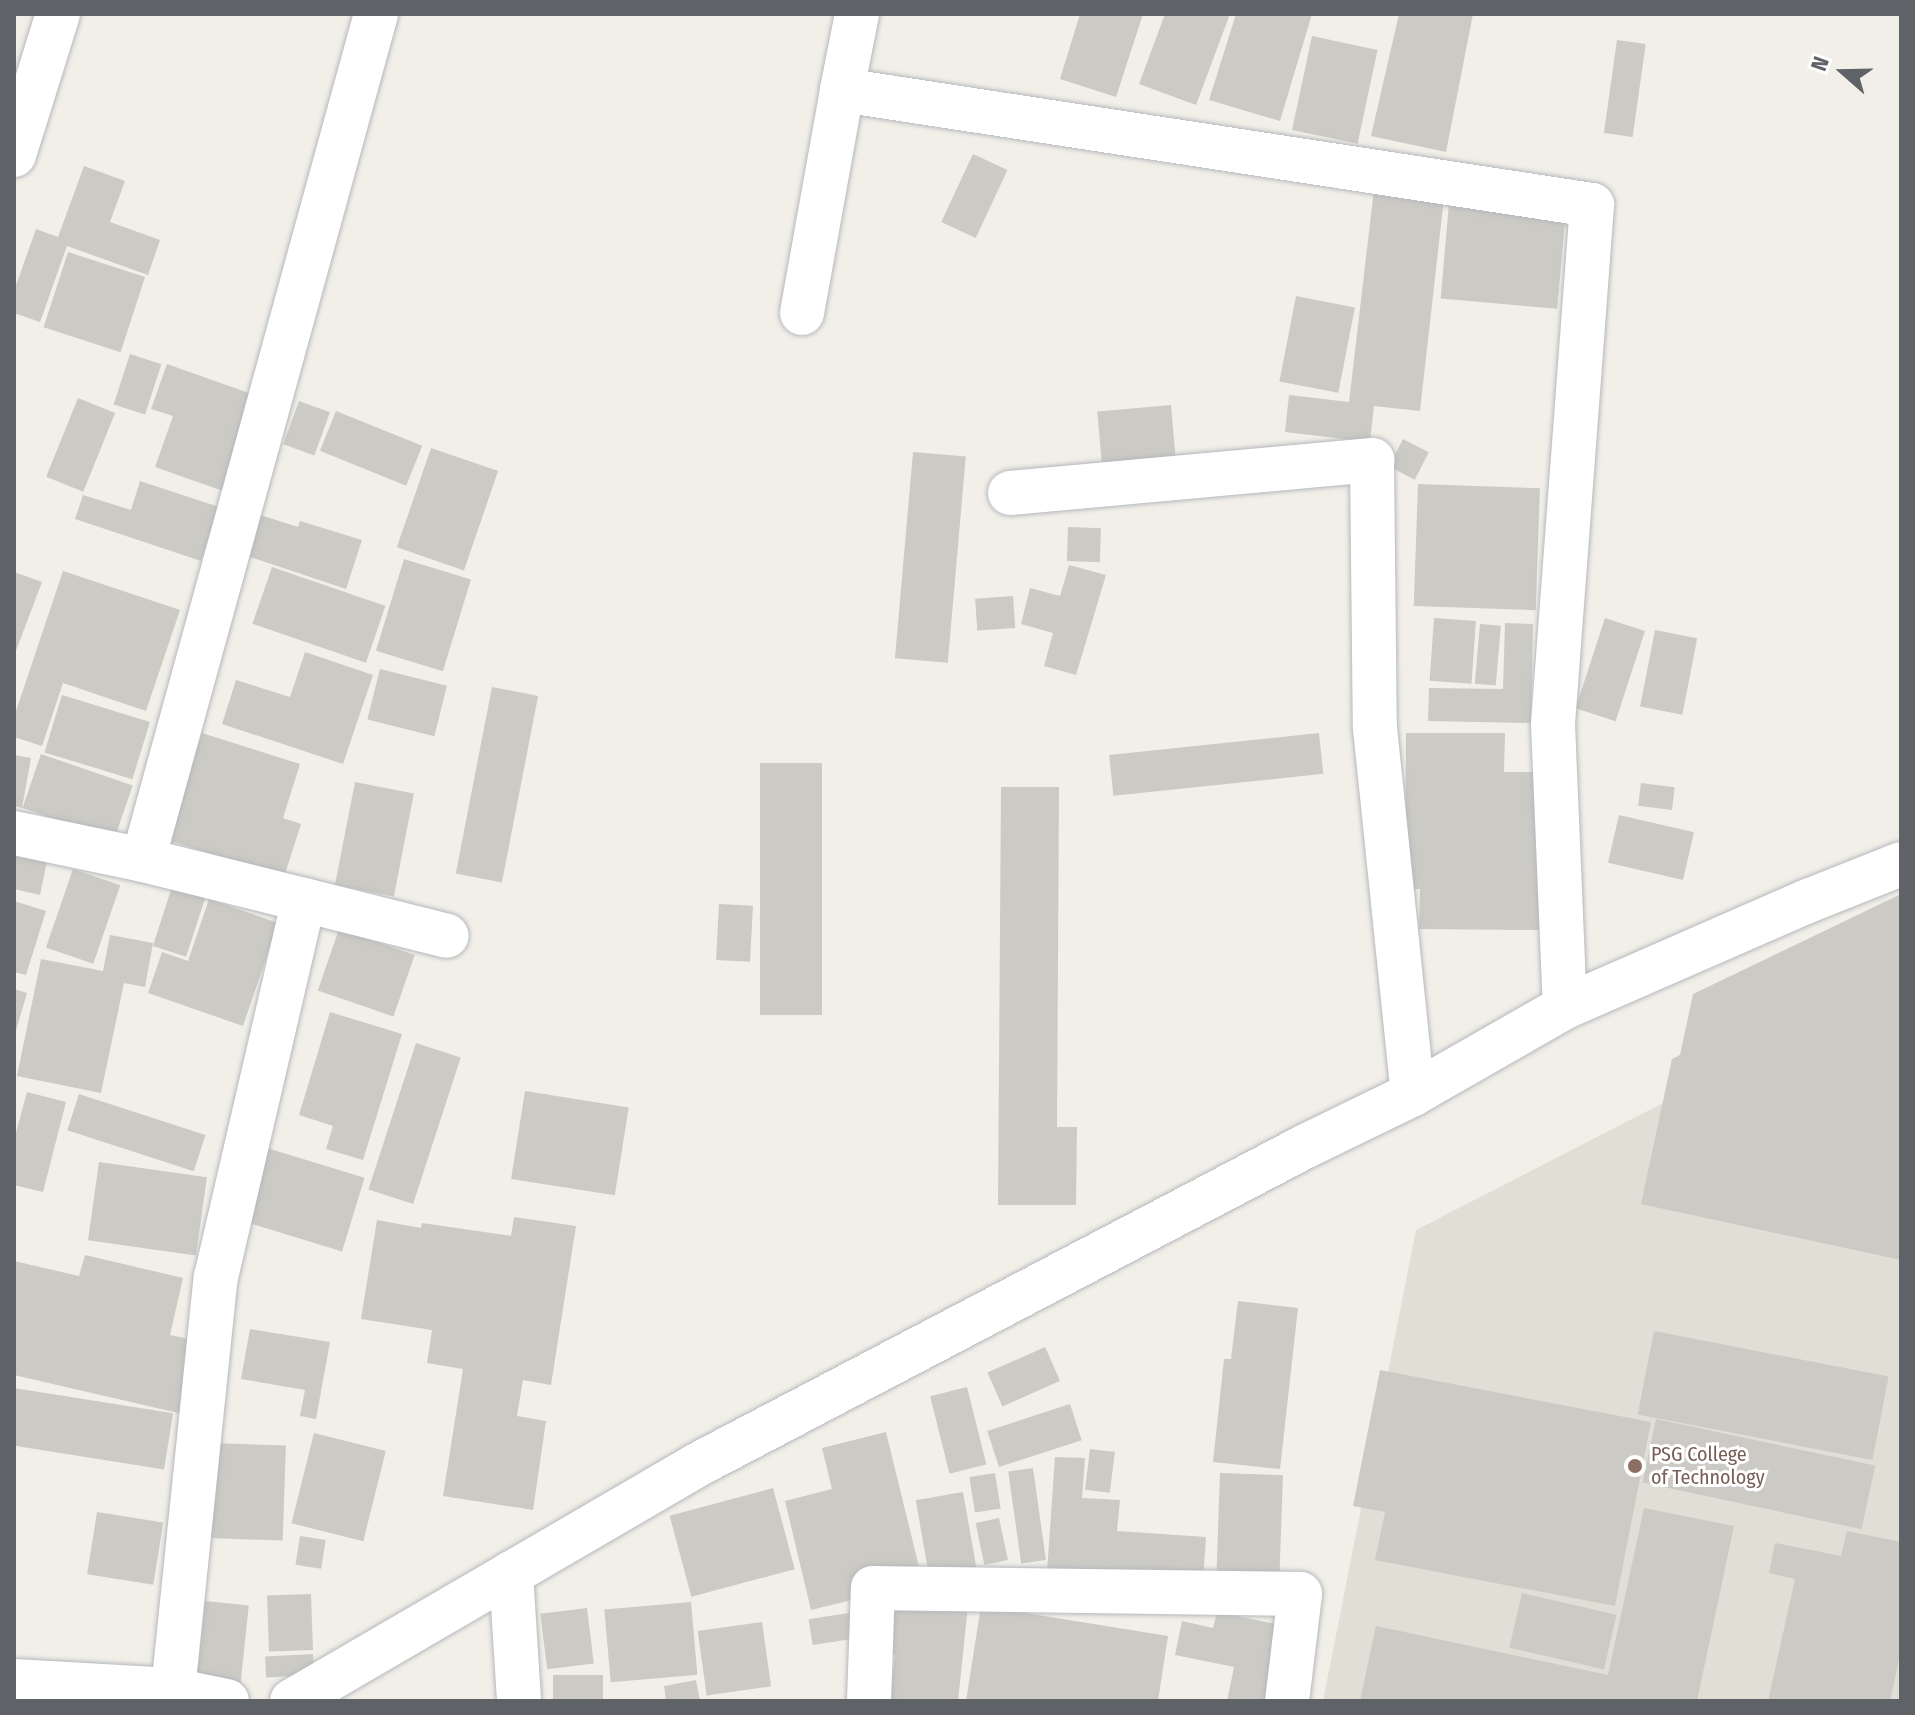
<!DOCTYPE html>
<style>
body{margin:0}
#map{position:relative;width:1915px;height:1715px;overflow:hidden;background:#f1efe8;font-family:"Fira Sans Condensed",sans-serif}
div>[style]{position:absolute}
.education>*{inset:0;background:#e1ded6}
.building>*{inset:0;background:#cccac5;transform-origin:0 0}
.roads{filter:drop-shadow(0 0 2px #b5b8bc) drop-shadow(0 0 2px #b5b8bc)}
.street>*{height:44px;margin:-22px;padding:0 22px;transform-origin:22px;border-radius:22px;background:#fff}
.secondary>*{height:44px;margin:-22px;padding:0 22px;transform-origin:22px;border-radius:22px;background:#fff}
.dots>*{width:22px;height:22px;translate:-50% -50%;box-sizing:border-box;border:4px solid #fff;border-radius:50%}
span{translate:-50% -50%;white-space:nowrap;text-align:center;line-height:1.15;-webkit-text-stroke:6px #fff;paint-order:stroke}
.education-label{font-size:20px;color:#785e54}
.left{translate:0 -50%;text-align:left}
.frame{position:absolute;inset:0;border:16px solid #5f6368;pointer-events:none}
.north{position:absolute;left:1803px;top:32px;width:80px;height:80px;-webkit-text-stroke:6px #fff;paint-order:stroke;rotate:290deg;font-size:22px;font-weight:700;line-height:32px;text-align:center;color:#5f6368}
.north::after{content:'';display:block;margin:auto;width:28px;height:36px;background:#5f6368;clip-path:polygon(50% 0,100% 100%,50% 72%,0 100%)}
</style>
<div id="map">
<div class="education">
<div style="clip-path:polygon(1901px 981px,1901px 1701px,1323px 1701px,1416px 1230px)"></div>
</div>
<div class="building">
<div style="clip-path:polygon(1080px 14px,1143px 14px,1116px 97px,1060px 79px)"></div>
<div style="clip-path:polygon(1165px 14px,1230px 14px,1196px 105px,1139px 84px)"></div>
<div style="clip-path:polygon(1236px 14px,1312px 14px,1280px 121px,1209px 100px)"></div>
<div style="clip-path:polygon(1399px 14px,1473px 14px,1446px 152px,1371px 136px)"></div>
<div style="left:1312px;top:36px;width:67px;height:96px;rotate:12deg"></div>
<div style="left:1617px;top:40px;width:29px;height:94px;rotate:8deg"></div>
<div style="left:973px;top:154px;width:38px;height:75px;rotate:25deg"></div>
<div style="clip-path:polygon(84px 166px,125px 181px,110px 222px,160px 240px,148px 275px,67px 246px,40px 322px,14px 313px,14px 291px,36px 229px,58px 237px)"></div>
<div style="clip-path:polygon(1375px 181px,1445px 189px,1420px 411px,1374px 406px,1370px 442px,1285px 432px,1289px 395px,1349px 402px)"></div>
<div style="left:1450px;top:192px;width:117px;height:107px;rotate:5deg"></div>
<div style="left:68px;top:252px;width:81px;height:79px;rotate:18deg"></div>
<div style="left:1296px;top:296px;width:60px;height:87px;rotate:11deg"></div>
<div style="left:130px;top:354px;width:33px;height:53px;rotate:18deg"></div>
<div style="clip-path:polygon(167px 364px,260px 397px,226px 492px,155px 467px,173px 416px,151px 409px)"></div>
<div style="left:78px;top:398px;width:40px;height:85px;rotate:22deg"></div>
<div style="left:299px;top:401px;width:33px;height:46px;rotate:20deg"></div>
<div style="left:1171px;top:405px;width:54px;height:74px;rotate:85deg"></div>
<div style="left:336px;top:411px;width:93px;height:43px;rotate:22deg"></div>
<div style="left:1403px;top:439px;width:29px;height:31px;rotate:27deg"></div>
<div style="left:431px;top:448px;width:71px;height:105px;rotate:19deg"></div>
<div style="left:913px;top:452px;width:53px;height:207px;rotate:5deg"></div>
<div style="clip-path:polygon(140px 481px,219px 507px,201px 561px,75px 519px,83px 495px,131px 510px)"></div>
<div style="left:1418px;top:484px;width:122px;height:122px;rotate:2deg"></div>
<div style="clip-path:polygon(251px 512px,298px 527px,300px 521px,362px 540px,346px 589px,238px 553px)"></div>
<div style="left:1068px;top:527px;width:33px;height:34px;rotate:2deg"></div>
<div style="left:404px;top:559px;width:70px;height:96px;rotate:17deg"></div>
<div style="clip-path:polygon(1069px 565px,1106px 575px,1076px 675px,1044px 666px,1053px 633px,1021px 624px,1030px 588px,1060px 596px)"></div>
<div style="left:272px;top:567px;width:120px;height:60px;rotate:19deg"></div>
<div style="clip-path:polygon(63px 571px,180px 610px,146px 711px,63px 683px,42px 746px,14px 737px,14px 717px)"></div>
<div style="clip-path:polygon(14px 572px,42px 582px,14px 656px)"></div>
<div style="left:1013px;top:596px;width:32px;height:38px;rotate:86deg"></div>
<div style="left:1434px;top:618px;width:42px;height:63px;rotate:4deg"></div>
<div style="left:1605px;top:618px;width:42px;height:95px;rotate:18deg"></div>
<div style="clip-path:polygon(1505px 623px,1533px 624px,1531px 723px,1428px 721px,1429px 688px,1503px 689px)"></div>
<div style="left:1480px;top:624px;width:21px;height:60px;rotate:5deg"></div>
<div style="left:1655px;top:630px;width:43px;height:78px;rotate:11deg"></div>
<div style="clip-path:polygon(305px 652px,373px 675px,343px 764px,222px 724px,236px 680px,290px 697px)"></div>
<div style="left:380px;top:669px;width:69px;height:52px;rotate:14deg"></div>
<div style="left:492px;top:687px;width:47px;height:190px;rotate:11deg"></div>
<div style="left:62px;top:695px;width:92px;height:60px;rotate:17deg"></div>
<div style="clip-path:polygon(202px 733px,300px 764px,283px 818px,301px 824px,284px 877px,168px 840px)"></div>
<div style="left:1319px;top:733px;width:41px;height:211px;rotate:84deg"></div>
<div style="clip-path:polygon(1406px 733px,1505px 733px,1504px 772px,1543px 772px,1541px 930px,1419px 929px,1420px 889px,1405px 889px)"></div>
<div style="left:41px;top:754px;width:97px;height:57px;rotate:19deg"></div>
<div style="clip-path:polygon(14px 755px,31px 758px,22px 808px,14px 806px)"></div>
<div style="left:760px;top:763px;width:62px;height:252px"></div>
<div style="left:355px;top:782px;width:60px;height:105px;rotate:11deg"></div>
<div style="left:1641px;top:783px;width:34px;height:23px;rotate:7deg"></div>
<div style="clip-path:polygon(1001px 787px,1059px 787px,1057px 1127px,1077px 1127px,1076px 1205px,998px 1205px)"></div>
<div style="left:1619px;top:815px;width:77px;height:49px;rotate:13deg"></div>
<div style="clip-path:polygon(14px 853px,47px 861px,40px 895px,14px 889px)"></div>
<div style="left:73px;top:869px;width:50px;height:83px;rotate:19deg"></div>
<div style="left:172px;top:887px;width:35px;height:62px;rotate:18deg"></div>
<div style="clip-path:polygon(1901px 894px,1901px 1260px,1641px 1204px,1672px 1059px,1680px 1055px,1693px 994px)"></div>
<div style="clip-path:polygon(209px 899px,278px 923px,243px 1026px,148px 993px,162px 952px,188px 961px)"></div>
<div style="clip-path:polygon(14px 901px,46px 911px,26px 975px,14px 972px)"></div>
<div style="left:719px;top:904px;width:34px;height:56px;rotate:3deg"></div>
<div style="left:339px;top:929px;width:80px;height:65px;rotate:19deg"></div>
<div style="clip-path:polygon(110px 935px,153px 943px,145px 987px,124px 983px,101px 1093px,17px 1076px,41px 959px,103px 971px)"></div>
<div style="clip-path:polygon(14px 989px,27px 993px,15px 1034px,14px 1033px)"></div>
<div style="clip-path:polygon(330px 1012px,402px 1034px,363px 1160px,326px 1149px,333px 1126px,299px 1115px)"></div>
<div style="left:416px;top:1043px;width:47px;height:154px;rotate:18deg"></div>
<div style="left:525px;top:1091px;width:105px;height:89px;rotate:9deg"></div>
<div style="clip-path:polygon(27px 1092px,66px 1102px,43px 1192px,14px 1185px,14px 1140px)"></div>
<div style="left:79px;top:1094px;width:133px;height:38px;rotate:18deg"></div>
<div style="left:267px;top:1148px;width:102px;height:77px;rotate:17deg"></div>
<div style="left:99px;top:1162px;width:109px;height:79px;rotate:8deg"></div>
<div style="clip-path:polygon(514px 1217px,576px 1226px,551px 1385px,523px 1380px,517px 1416px,546px 1421px,533px 1510px,443px 1496px,463px 1369px,427px 1363px,432px 1330px,361px 1319px,377px 1220px,421px 1228px,422px 1223px,511px 1236px)"></div>
<div style="clip-path:polygon(85px 1255px,183px 1278px,170px 1335px,203px 1342px,187px 1415px,14px 1375px,14px 1261px,79px 1276px)"></div>
<div style="clip-path:polygon(1238px 1301px,1298px 1308px,1280px 1469px,1213px 1462px,1224px 1359px,1231px 1359px)"></div>
<div style="clip-path:polygon(250px 1329px,330px 1342px,316px 1419px,300px 1416px,305px 1390px,241px 1379px)"></div>
<div style="left:1654px;top:1331px;width:239px;height:85px;rotate:11deg"></div>
<div style="left:1045px;top:1347px;width:37px;height:63px;rotate:66deg"></div>
<div style="clip-path:polygon(1380px 1370px,1651px 1422px,1615px 1606px,1375px 1560px,1385px 1512px,1353px 1506px)"></div>
<div style="left:967px;top:1387px;width:80px;height:38px;rotate:76deg"></div>
<div style="left:14px;top:1388px;width:161px;height:57px;rotate:9deg"></div>
<div style="left:1070px;top:1404px;width:38px;height:87px;rotate:72deg"></div>
<div style="left:1656px;top:1419px;width:224px;height:65px;rotate:12deg"></div>
<div style="clip-path:polygon(886px 1432px,919px 1567px,864px 1597px,811px 1610px,785px 1501px,832px 1489px,822px 1448px)"></div>
<div style="left:314px;top:1433px;width:74px;height:93px;rotate:14deg"></div>
<div style="left:211px;top:1443px;width:75px;height:95px;rotate:2deg"></div>
<div style="left:1090px;top:1449px;width:25px;height:41px;rotate:7deg"></div>
<div style="clip-path:polygon(1055px 1457px,1085px 1458px,1082px 1498px,1120px 1500px,1117px 1531px,1206px 1537px,1203px 1582px,1047px 1572px)"></div>
<div style="left:1033px;top:1468px;width:93px;height:25px;rotate:82deg"></div>
<div style="left:995px;top:1473px;width:36px;height:26px;rotate:81deg"></div>
<div style="left:1220px;top:1473px;width:63px;height:105px;rotate:2deg"></div>
<div style="left:773px;top:1488px;width:84px;height:107px;rotate:75deg"></div>
<div style="left:963px;top:1492px;width:79px;height:48px;rotate:80deg"></div>
<div style="clip-path:polygon(1644px 1508px,1734px 1526px,1697px 1701px,1360px 1701px,1376px 1626px,1608px 1675px)"></div>
<div style="left:97px;top:1512px;width:67px;height:63px;rotate:9deg"></div>
<div style="left:999px;top:1518px;width:43px;height:24px;rotate:78deg"></div>
<div style="clip-path:polygon(1847px 1531px,1901px 1542px,1901px 1650px,1890px 1701px,1768px 1701px,1795px 1579px,1769px 1573px,1775px 1543px,1841px 1556px)"></div>
<div style="left:300px;top:1536px;width:26px;height:29px;rotate:9deg"></div>
<div style="left:1522px;top:1593px;width:97px;height:56px;rotate:13deg"></div>
<div style="left:311px;top:1594px;width:56px;height:44px;rotate:88deg"></div>
<div style="clip-path:polygon(885px 1598px,968px 1606px,958px 1701px,890px 1701px,895px 1655px,878px 1654px)"></div>
<div style="left:205px;top:1601px;width:44px;height:80px;rotate:6deg"></div>
<div style="left:691px;top:1602px;width:73px;height:87px;rotate:85deg"></div>
<div style="clip-path:polygon(981px 1606px,1168px 1636px,1158px 1701px,966px 1701px)"></div>
<div style="left:587px;top:1608px;width:56px;height:47px;rotate:83deg"></div>
<div style="left:855px;top:1612px;width:26px;height:47px;rotate:81deg"></div>
<div style="clip-path:polygon(1217px 1612px,1281px 1625px,1265px 1701px,1227px 1701px,1234px 1667px,1175px 1655px,1182px 1621px,1213px 1628px)"></div>
<div style="left:762px;top:1622px;width:65px;height:65px;rotate:82deg"></div>
<div style="left:313px;top:1654px;width:21px;height:48px;rotate:87deg"></div>
<div style="left:553px;top:1675px;width:50px;height:26px"></div>
<div style="clip-path:polygon(696px 1680px,700px 1701px,666px 1701px,664px 1686px)"></div>
</div>
<div class="roads">
<div class="street">
<div style="left:857px;top:14px;width:77px;rotate:101.2deg"></div>
<div style="left:842px;top:90px;width:759px;rotate:8.72deg"></div>
<div style="left:1592px;top:205px;width:520px;rotate:94.3deg"></div>
<div style="left:1553px;top:724px;width:283px;rotate:87.6deg"></div>
<div style="left:14px;top:155px;width:148px;rotate:-72.7deg"></div>
<div style="left:802px;top:313px;width:227px;rotate:-79.8deg"></div>
<div style="left:1010px;top:493px;width:364px;rotate:-5.2deg"></div>
<div style="left:1372px;top:460px;width:268px;rotate:89.4deg"></div>
<div style="left:1375px;top:728px;width:368px;rotate:84.1deg"></div>
<div style="left:14px;top:833px;width:132px;rotate:11.8deg"></div>
<div style="left:304px;top:900px;width:147px;rotate:14.1deg"></div>
<div style="left:511px;top:1573px;width:128px;rotate:86.4deg"></div>
<div style="left:14px;top:1681px;width:159px;rotate:3.2deg"></div>
<div style="left:173px;top:1690px;width:55px;rotate:11.5deg"></div>
<div style="left:173px;top:1690px;width:415px;rotate:-84.1deg"></div>
<div style="left:216px;top:1277px;width:387px;rotate:-76.9deg"></div>
<div style="left:304px;top:900px;width:166px;rotate:-166deg"></div>
<div style="left:143px;top:860px;width:877px;rotate:-74.6deg"></div>
<div style="left:869px;top:1701px;width:113px;rotate:-88deg"></div>
<div style="left:873px;top:1588px;width:427px;rotate:0.8deg"></div>
<div style="left:1300px;top:1594px;width:108px;rotate:96.9deg"></div>
</div>
<div class="secondary">
<div style="left:292px;top:1701px;width:469px;rotate:-30.2deg"></div>
<div style="left:697px;top:1465px;width:687px;rotate:-27.65deg"></div>
<div style="left:1306px;top:1146px;width:119px;rotate:-25.9deg"></div>
<div style="left:1413px;top:1094px;width:175px;rotate:-29.8deg"></div>
<div style="left:1565px;top:1007px;width:265px;rotate:-23.6deg"></div>
<div style="left:1808px;top:901px;width:100px;rotate:-21.7deg"></div>
</div>
</div>
<div class="dots">
<div style="left:1635px;top:1466px;background:#8d6e63"></div>
</div>
<div class="education-label">
<span class="left" style="left:1651px;top:1466px">PSG College<br>of Technology</span>
</div>
<div class="frame"></div>
<div class="north">N</div>
</div>
